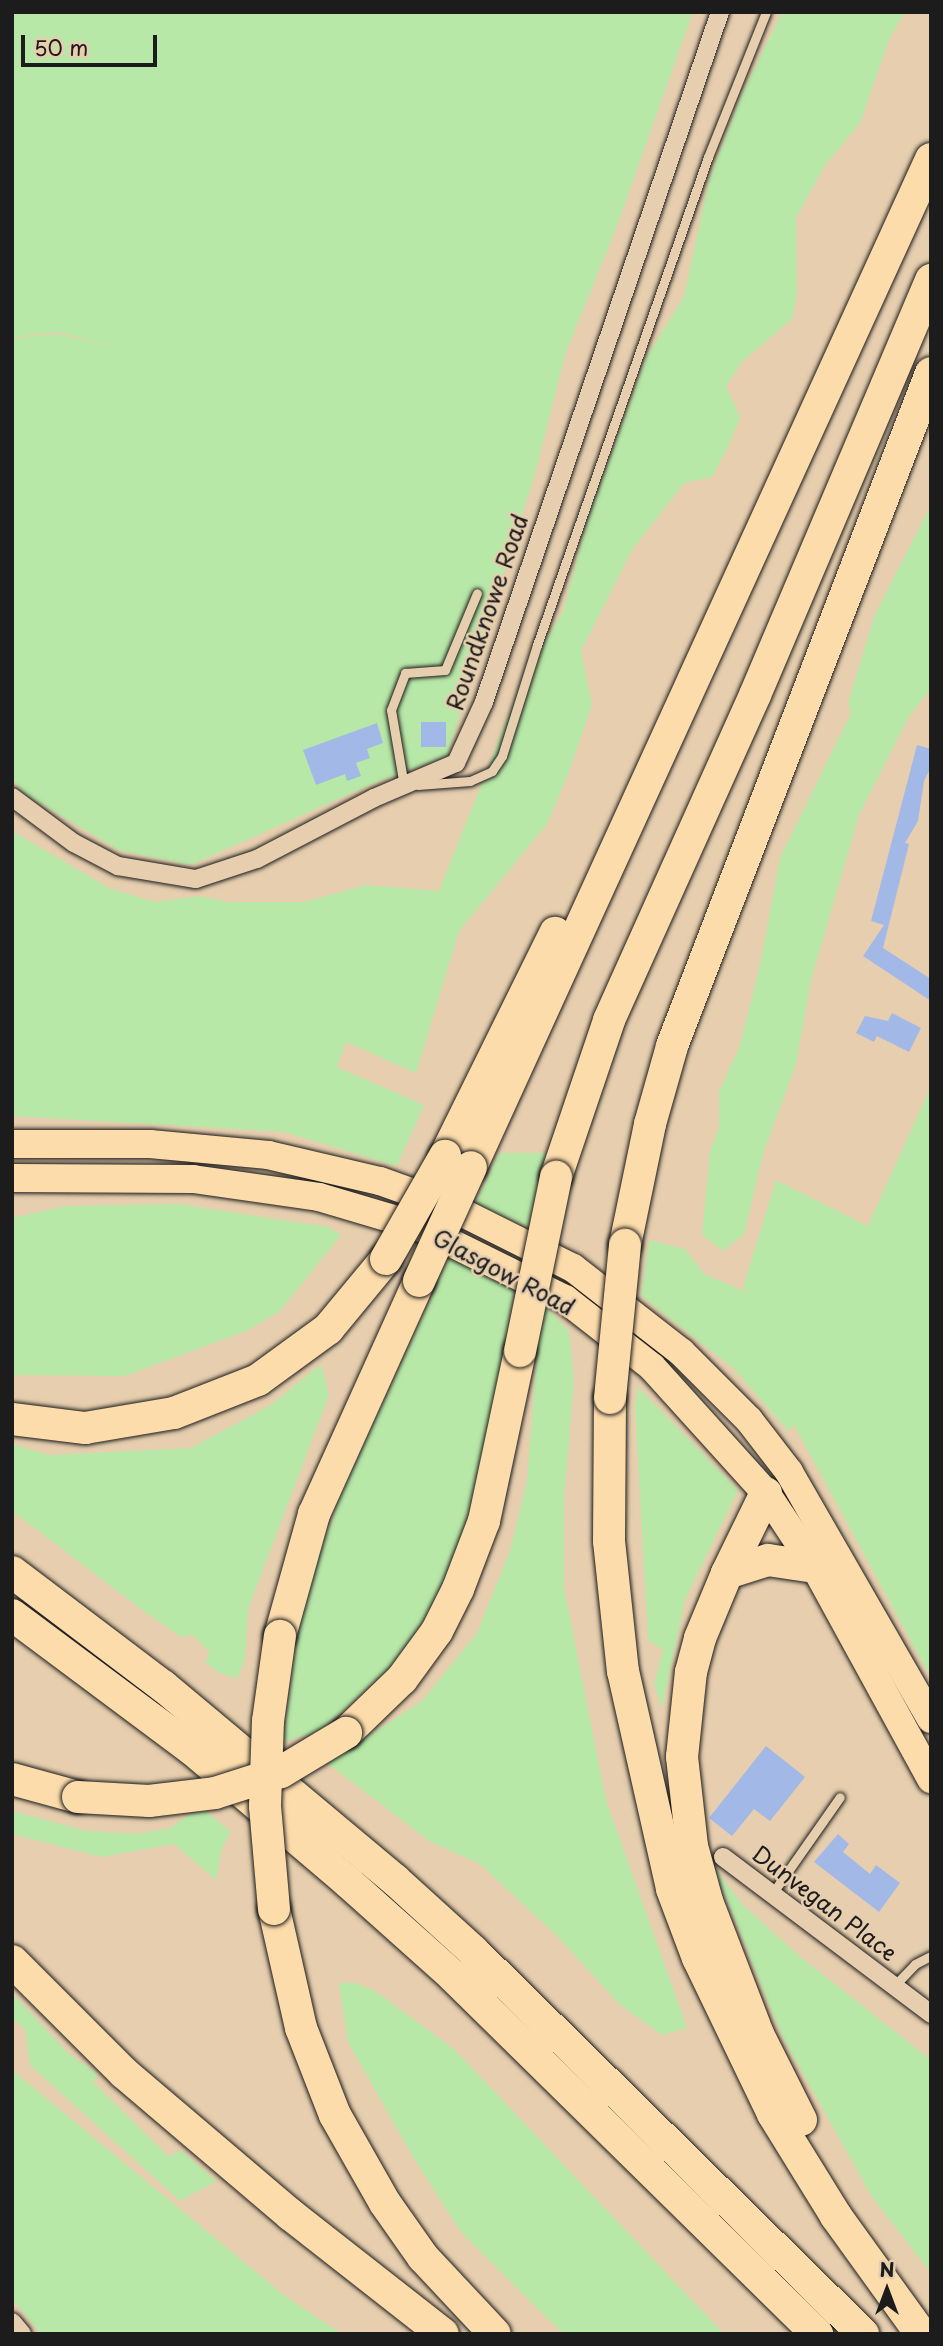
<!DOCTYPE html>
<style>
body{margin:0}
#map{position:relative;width:943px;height:2346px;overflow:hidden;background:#e6ceae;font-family:"Playpen Sans",sans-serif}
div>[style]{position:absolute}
.green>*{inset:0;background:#b8e8a8}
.building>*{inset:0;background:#a2b9e7;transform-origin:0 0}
.roads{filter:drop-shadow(0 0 2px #1c1c1c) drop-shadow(0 0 2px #1c1c1c)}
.service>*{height:9px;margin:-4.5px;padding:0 4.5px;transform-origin:4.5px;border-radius:4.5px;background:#e6ceae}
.minor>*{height:18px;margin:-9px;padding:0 9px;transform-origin:9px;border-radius:9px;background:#e6ceae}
.primary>*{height:28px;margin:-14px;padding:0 14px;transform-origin:14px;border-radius:14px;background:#fddcac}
.motorway>*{height:32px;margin:-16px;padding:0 16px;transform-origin:16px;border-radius:16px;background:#fddcac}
.bridges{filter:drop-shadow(0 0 2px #1c1c1c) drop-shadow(0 0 2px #1c1c1c)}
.motorway-bridge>*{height:32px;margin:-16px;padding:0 16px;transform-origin:16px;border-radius:16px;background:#fddcac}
span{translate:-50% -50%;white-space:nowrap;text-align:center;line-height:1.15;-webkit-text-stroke:5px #e6ceae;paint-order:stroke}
.street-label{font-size:23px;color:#1c1c1c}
.frame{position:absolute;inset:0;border:14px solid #1c1c1c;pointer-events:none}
.north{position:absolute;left:852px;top:2255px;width:70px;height:70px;-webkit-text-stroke:5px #e6ceae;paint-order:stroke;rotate:0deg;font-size:19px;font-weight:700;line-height:28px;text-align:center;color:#1c1c1c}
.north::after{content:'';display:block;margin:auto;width:24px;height:32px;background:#1c1c1c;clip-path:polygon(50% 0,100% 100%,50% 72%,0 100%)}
.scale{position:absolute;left:21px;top:35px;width:136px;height:32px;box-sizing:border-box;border:4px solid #1c1c1c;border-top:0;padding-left:9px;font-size:21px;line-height:24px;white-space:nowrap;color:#1c1c1c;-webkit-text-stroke:5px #e6ceae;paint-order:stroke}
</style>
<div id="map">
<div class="green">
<div style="clip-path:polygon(12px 12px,693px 12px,615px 231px,566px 352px,534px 477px,447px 756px,365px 787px,191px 865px,118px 850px,23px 793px,12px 778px,12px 338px,57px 334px,109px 346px,58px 332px,12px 337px)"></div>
<div style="clip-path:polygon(782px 12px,905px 12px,890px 37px,860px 123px,825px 165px,796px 218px,797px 295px,792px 319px,742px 362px,726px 386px,740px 417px,728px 447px,712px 477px,684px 483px,632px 550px,581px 651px,592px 705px,568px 774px,547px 824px,459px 931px,416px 1073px,346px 1042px,337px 1067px,424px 1105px,397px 1166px,284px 1132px,12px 1116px,12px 831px,109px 888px,154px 902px,199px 896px,229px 902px,304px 902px,366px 885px,439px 891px,522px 681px,563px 611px,588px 518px,646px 358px,684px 296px,709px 180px,741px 96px)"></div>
<div style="clip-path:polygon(931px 505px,931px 688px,908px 718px,859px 815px,811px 980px,796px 1064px,763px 1154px,744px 1234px,723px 1251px,702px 1235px,710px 1151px,719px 1128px,719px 1092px,740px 1045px,760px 965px,780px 858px,851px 713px,848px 703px,875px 614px)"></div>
<div style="clip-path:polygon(931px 1086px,931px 1678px,794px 1425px,788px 1431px,732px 1367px,641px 1296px,649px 1240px,685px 1249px,704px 1274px,749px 1293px,743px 1287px,776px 1180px,868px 1226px)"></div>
<div style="clip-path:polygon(499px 1153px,547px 1153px,528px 1227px,475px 1204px)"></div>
<div style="clip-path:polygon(178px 1204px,328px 1227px,341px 1235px,279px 1312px,246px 1331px,125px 1376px,12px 1375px,12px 1218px,66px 1206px)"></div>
<div style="clip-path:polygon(451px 1254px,515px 1287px,481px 1468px,458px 1546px,435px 1602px,398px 1660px,321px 1731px,283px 1742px,298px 1632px,319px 1555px,344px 1488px)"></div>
<div style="clip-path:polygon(546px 1307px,569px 1331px,574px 1381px,564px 1499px,564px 1588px,606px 1800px,687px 2028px,662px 2035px,620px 2005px,557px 1936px,480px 1864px,429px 1841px,327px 1763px,422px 1701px,477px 1633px,510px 1551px,527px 1480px,538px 1341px)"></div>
<div style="clip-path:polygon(321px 1364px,329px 1395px,248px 1609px,245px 1659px,237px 1679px,217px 1672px,205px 1661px,210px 1653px,193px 1635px,181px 1637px,146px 1613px,12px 1511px,12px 1444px,49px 1455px,191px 1448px,271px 1405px)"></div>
<div style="clip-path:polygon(638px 1387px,738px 1490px,685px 1600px,662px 1708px,654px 1685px,663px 1650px,648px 1640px,635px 1406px)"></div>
<div style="clip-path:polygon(12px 1811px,87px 1831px,136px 1834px,171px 1828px,188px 1815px,206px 1811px,231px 1832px,222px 1848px,216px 1880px,174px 1844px,101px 1857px,12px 1834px)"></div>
<div style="clip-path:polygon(713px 1866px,743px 1905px,798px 1955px,931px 2060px,931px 2273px,872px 2197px,782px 2036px)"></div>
<div style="clip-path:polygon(339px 1983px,355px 1983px,375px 1991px,454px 2049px,724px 2334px,566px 2334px,554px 2325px,461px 2232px,413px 2157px,348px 2042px)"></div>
<div style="clip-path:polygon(12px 1993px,69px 2054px,98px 2074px,93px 2082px,169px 2157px,181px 2150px,216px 2181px,180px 2201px,30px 2065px,25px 2029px,12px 2018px)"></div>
<div style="clip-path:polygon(12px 2070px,285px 2296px,342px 2334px,41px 2334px,12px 2299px)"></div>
</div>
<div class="building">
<div style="left:421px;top:722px;width:25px;height:25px"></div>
<div style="clip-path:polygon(377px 723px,383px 743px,367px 749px,370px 758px,356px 763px,361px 776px,347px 781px,345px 774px,316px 785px,303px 750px)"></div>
<div style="clip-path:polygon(917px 745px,931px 749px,931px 767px,924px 781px,918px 821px,905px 843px,909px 844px,883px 948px,931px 979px,931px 1001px,863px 956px,884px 925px,871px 921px)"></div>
<div style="clip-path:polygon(892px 1013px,921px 1028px,909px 1052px,877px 1036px,874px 1042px,856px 1033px,865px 1016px,888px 1021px)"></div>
<div style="clip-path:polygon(766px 1746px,805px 1777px,770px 1821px,754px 1809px,732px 1836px,709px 1818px)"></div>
<div style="clip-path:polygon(838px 1834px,849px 1844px,843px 1852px,870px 1874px,876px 1865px,900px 1883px,879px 1912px,814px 1862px)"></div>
</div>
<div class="roads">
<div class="service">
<div style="left:418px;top:785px;width:52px;rotate:-4.4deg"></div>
<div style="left:470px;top:781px;width:24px;rotate:-24deg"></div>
<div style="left:492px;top:771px;width:18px;rotate:-56deg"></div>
<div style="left:502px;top:756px;width:116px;rotate:-72.5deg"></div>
<div style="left:537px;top:645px;width:517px;rotate:-70.69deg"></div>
<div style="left:708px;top:157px;width:156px;rotate:-68.2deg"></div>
<div style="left:404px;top:786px;width:77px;rotate:-99.7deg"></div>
<div style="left:391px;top:710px;width:40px;rotate:-69deg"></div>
<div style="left:405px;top:673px;width:40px;rotate:-4.3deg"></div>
<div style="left:445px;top:670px;width:83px;rotate:-67.4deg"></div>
<div style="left:772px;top:1894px;width:118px;rotate:-55deg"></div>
<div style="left:894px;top:1986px;width:30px;rotate:-46deg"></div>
<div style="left:915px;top:1964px;width:18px;rotate:-27deg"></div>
</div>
<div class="minor">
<div style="left:12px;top:797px;width:77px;rotate:36.6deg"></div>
<div style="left:74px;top:843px;width:50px;rotate:27.6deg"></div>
<div style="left:118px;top:866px;width:79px;rotate:9.5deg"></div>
<div style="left:196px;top:879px;width:64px;rotate:-18.2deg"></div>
<div style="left:257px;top:859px;width:132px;rotate:-27.5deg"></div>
<div style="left:374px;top:798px;width:89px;rotate:-23.1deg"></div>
<div style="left:456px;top:763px;width:67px;rotate:-65.3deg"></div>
<div style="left:484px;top:702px;width:729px;rotate:-71.12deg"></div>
<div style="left:723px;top:1857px;width:261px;rotate:37deg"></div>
<div style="left:12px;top:2322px;width:16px;rotate:50deg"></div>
</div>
<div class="primary">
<div style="left:12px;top:1144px;width:138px"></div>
<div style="left:150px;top:1144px;width:119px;rotate:5.3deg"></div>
<div style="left:268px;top:1155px;width:115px;rotate:13.1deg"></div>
<div style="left:380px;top:1181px;width:71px;rotate:19.7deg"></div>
<div style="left:447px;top:1205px;width:141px;rotate:26.6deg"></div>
<div style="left:573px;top:1268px;width:137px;rotate:37.9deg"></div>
<div style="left:681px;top:1352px;width:96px;rotate:45deg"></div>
<div style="left:749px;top:1420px;width:66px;rotate:52.4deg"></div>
<div style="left:789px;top:1472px;width:285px;rotate:60.1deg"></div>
<div style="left:12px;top:1178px;width:181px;rotate:0.3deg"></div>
<div style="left:193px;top:1179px;width:127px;rotate:8.1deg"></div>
<div style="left:319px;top:1197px;width:102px;rotate:16.5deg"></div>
<div style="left:417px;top:1226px;width:165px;rotate:26.3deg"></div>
<div style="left:565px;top:1299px;width:110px;rotate:38deg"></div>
<div style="left:652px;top:1367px;width:170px;rotate:47.9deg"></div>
<div style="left:766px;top:1493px;width:89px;rotate:56.5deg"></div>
<div style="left:815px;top:1567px;width:242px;rotate:61.3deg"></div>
</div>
<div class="motorway">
<div style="left:445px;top:1156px;width:249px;rotate:-63.7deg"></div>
<div style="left:471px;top:1167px;width:1108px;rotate:-65.47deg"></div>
<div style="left:556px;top:1177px;width:166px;rotate:-71.3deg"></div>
<div style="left:609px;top:1020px;width:356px;rotate:-65.8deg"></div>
<div style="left:755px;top:695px;width:451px;rotate:-67deg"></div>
<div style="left:625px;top:1245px;width:124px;rotate:-78.3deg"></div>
<div style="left:650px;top:1124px;width:81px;rotate:-74.2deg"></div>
<div style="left:672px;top:1046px;width:721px;rotate:-68.95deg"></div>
<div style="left:610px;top:1398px;width:143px;rotate:90.4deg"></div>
<div style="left:609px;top:1541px;width:131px;rotate:83.9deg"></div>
<div style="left:623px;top:1671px;width:223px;rotate:77.3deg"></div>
<div style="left:672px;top:1889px;width:74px;rotate:69.4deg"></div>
<div style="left:698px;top:1958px;width:173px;rotate:64.3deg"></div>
<div style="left:773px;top:2114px;width:120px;rotate:58.3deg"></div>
<div style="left:836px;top:2216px;width:145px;rotate:54.2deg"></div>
<div style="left:12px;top:1419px;width:74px;rotate:7deg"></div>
<div style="left:85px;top:1428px;width:90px;rotate:-9.6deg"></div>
<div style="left:174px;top:1413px;width:90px;rotate:-21.4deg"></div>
<div style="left:258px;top:1380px;width:87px;rotate:-36.1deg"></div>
<div style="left:328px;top:1329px;width:91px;rotate:-50.4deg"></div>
<div style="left:12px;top:1572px;width:189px;rotate:37.1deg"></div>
<div style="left:163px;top:1686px;width:302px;rotate:39.9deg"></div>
<div style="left:395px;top:1880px;width:105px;rotate:42.3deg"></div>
<div style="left:473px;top:1951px;width:547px;rotate:44.48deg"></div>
<div style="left:727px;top:1573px;width:89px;rotate:-64deg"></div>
<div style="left:12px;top:1615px;width:226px;rotate:36.7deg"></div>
<div style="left:193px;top:1750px;width:204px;rotate:40.4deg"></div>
<div style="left:348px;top:1882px;width:141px;rotate:41.8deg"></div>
<div style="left:453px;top:1976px;width:511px;rotate:44.52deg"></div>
<div style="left:280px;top:1636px;width:127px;rotate:-74.4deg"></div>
<div style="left:314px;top:1514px;width:256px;rotate:-65.7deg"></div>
<div style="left:346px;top:1733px;width:78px;rotate:-44deg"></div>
<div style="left:402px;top:1679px;width:59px;rotate:-53.9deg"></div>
<div style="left:437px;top:1631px;width:47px;rotate:-63.4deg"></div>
<div style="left:458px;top:1589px;width:73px;rotate:-69.1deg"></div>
<div style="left:484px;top:1521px;width:174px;rotate:-78deg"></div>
<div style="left:12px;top:1779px;width:68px;rotate:15.3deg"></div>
<div style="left:274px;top:1909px;width:122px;rotate:77.2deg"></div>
<div style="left:301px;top:2028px;width:93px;rotate:68.7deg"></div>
<div style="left:335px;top:2115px;width:101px;rotate:60.4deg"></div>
<div style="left:385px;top:2203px;width:66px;rotate:54.9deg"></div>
<div style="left:423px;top:2257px;width:105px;rotate:46.9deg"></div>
<div style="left:12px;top:1961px;width:158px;rotate:45deg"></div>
<div style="left:124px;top:2073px;width:219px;rotate:40.4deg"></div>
<div style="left:291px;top:2215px;width:193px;rotate:38.1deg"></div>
<div style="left:801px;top:2120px;width:96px;rotate:-116.6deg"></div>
<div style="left:758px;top:2034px;width:142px;rotate:-111deg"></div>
<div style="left:707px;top:1901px;width:57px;rotate:-105.3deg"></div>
<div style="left:692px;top:1846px;width:90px;rotate:-96.4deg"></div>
<div style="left:682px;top:1757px;width:85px;rotate:-84deg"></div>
<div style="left:691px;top:1672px;width:35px;rotate:-75deg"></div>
<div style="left:700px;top:1638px;width:70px;rotate:-67.4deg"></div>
<div style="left:727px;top:1573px;width:43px;rotate:-17.6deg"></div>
<div style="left:768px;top:1560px;width:48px;rotate:8.5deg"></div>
</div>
</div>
<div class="bridges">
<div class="motorway-bridge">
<div style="left:386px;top:1259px;width:119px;rotate:-60.2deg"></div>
<div style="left:419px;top:1281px;width:125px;rotate:-65.5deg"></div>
<div style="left:520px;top:1351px;width:178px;rotate:-78.3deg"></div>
<div style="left:610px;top:1398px;width:154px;rotate:-84.4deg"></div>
<div style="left:78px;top:1797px;width:71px;rotate:3.2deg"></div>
<div style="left:149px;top:1801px;width:66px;rotate:-6.9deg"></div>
<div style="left:215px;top:1793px;width:69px;rotate:-17.7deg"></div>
<div style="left:281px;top:1772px;width:76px;rotate:-31deg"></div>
<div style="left:274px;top:1909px;width:103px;rotate:-95deg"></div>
<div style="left:265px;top:1806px;width:85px;rotate:-88deg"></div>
<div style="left:268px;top:1721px;width:86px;rotate:-82deg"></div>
</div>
</div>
<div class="street-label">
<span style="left:487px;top:612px;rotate:-71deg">Roundknowe Road</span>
<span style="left:504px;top:1272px;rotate:28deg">Glasgow Road</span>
<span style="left:825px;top:1903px;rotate:37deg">Dunvegan Place</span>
</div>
<div class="frame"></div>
<div class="north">N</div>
<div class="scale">50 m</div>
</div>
